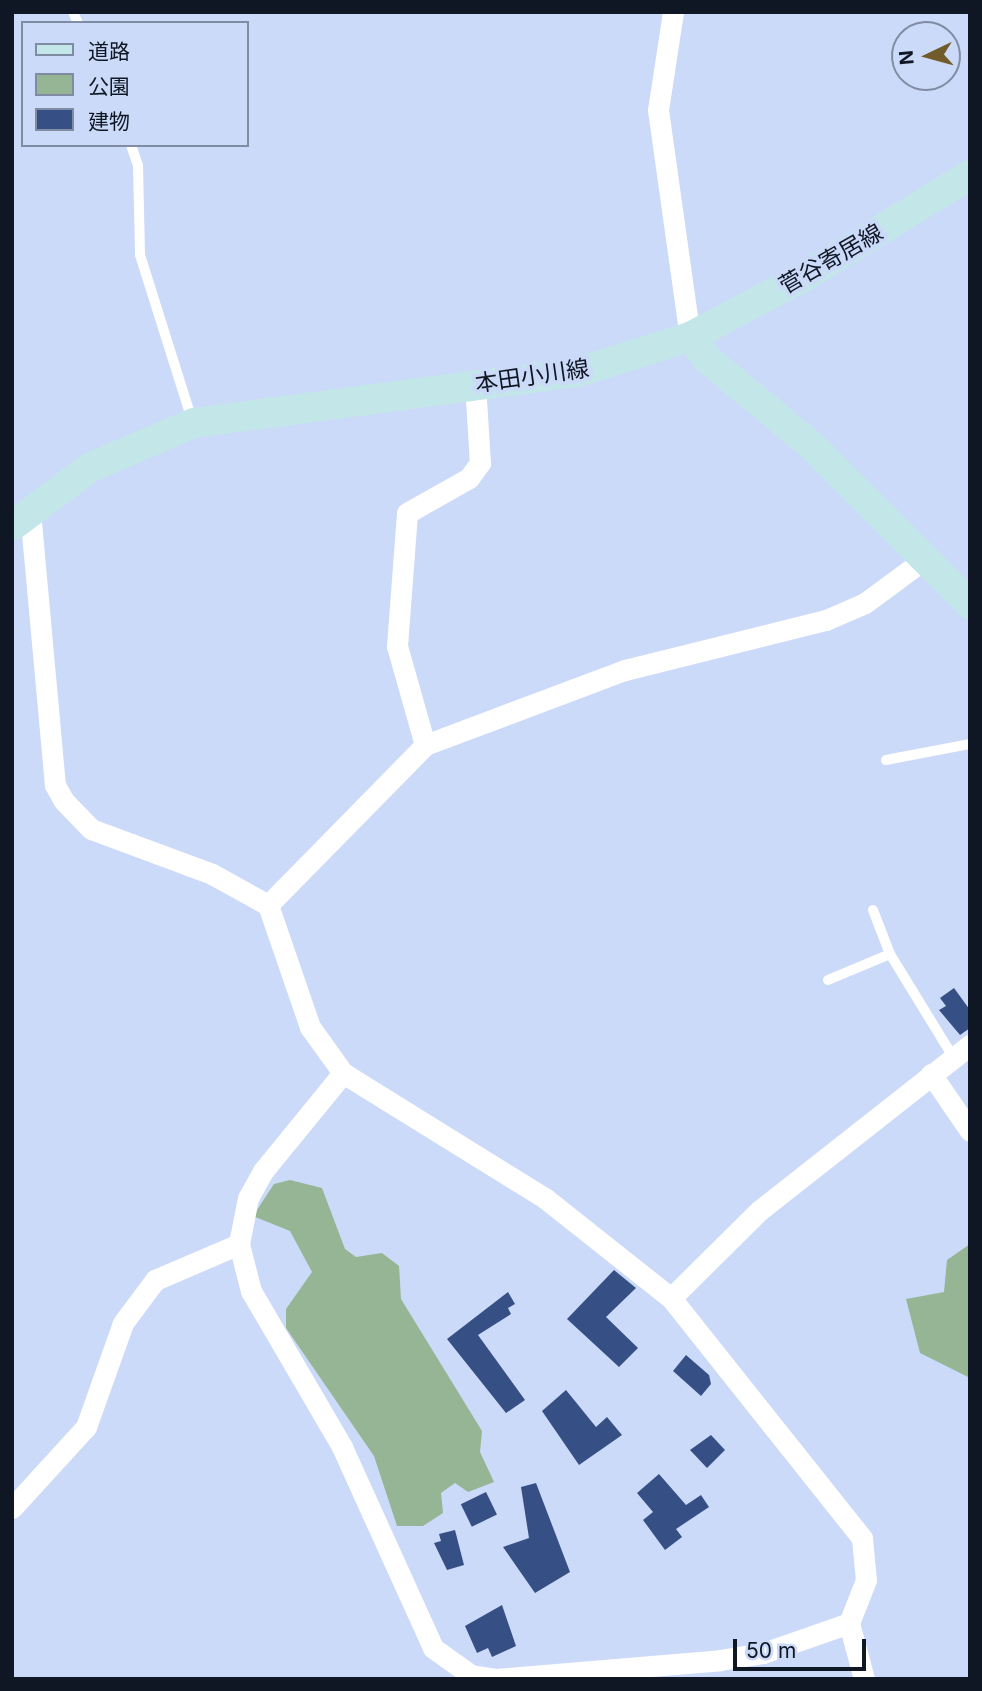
<!DOCTYPE html>
<meta charset="utf-8">
<style>
body{margin:0}
#map{position:relative;width:982px;height:1691px;overflow:hidden;background:#cbdaf8;font-family:Inter,"Noto Sans JP",sans-serif}
div>[style]{position:absolute}
.green>*{inset:0;background:#96b594}
.building>*{inset:0;background:#365085;transform-origin:0 0}
.service>*{height:10px;margin:-5px;padding:0 5px;transform-origin:5px;border-radius:5px;background:#fff}
.minor>*{height:21px;margin:-10.5px;padding:0 10.5px;transform-origin:10.5px;border-radius:10.5px;background:#fff}
.secondary>*{height:30px;margin:-15px;padding:0 15px;transform-origin:15px;border-radius:15px;background:#c3e6e9}
span{translate:-50% -50%;white-space:nowrap;text-align:center;line-height:1.15;-webkit-text-stroke:7px #cbdaf8;paint-order:stroke}
.street-label{font-size:23px;color:#101724}
.frame{position:absolute;inset:0;border:14px solid #101724;pointer-events:none}
.legend{position:absolute;left:21px;top:21px;width:228px;height:126px;box-sizing:border-box;background:#cbdaf8;border:2px solid #808ca3;margin:0;padding:9px 12px;list-style:none;font-size:21px;color:#101724}
.legend li{display:flex;align-items:center;gap:14px;height:35px}
.legend b{width:35px;border:2px solid #808ca3}
.north{position:absolute;left:891px;top:21px;width:70px;height:70px;box-sizing:border-box;background:#cbdaf8;border:2px solid #808ca3;border-radius:50%;rotate:265deg;font-size:19px;font-weight:700;line-height:28px;text-align:center;color:#101724}
.north::after{content:'';display:block;margin:auto;width:24px;height:32px;background:#725b2b;clip-path:polygon(50% 0,100% 100%,50% 72%,0 100%)}
.scale{position:absolute;left:733px;top:1639px;width:133px;height:32px;box-sizing:border-box;border:4px solid #101724;border-top:0;padding-left:9px;font-size:21px;line-height:24px;white-space:nowrap;color:#101724;-webkit-text-stroke:5px #cbdaf8;paint-order:stroke}
</style>
<div id="map">
<div class="green">
<div style="clip-path:polygon(290px 1180px,322px 1188px,345px 1249px,356px 1257px,382px 1253px,399px 1266px,401px 1299px,482px 1431px,480px 1452px,494px 1482px,468px 1492px,455px 1483px,441px 1493px,443px 1513px,423px 1526px,397px 1526px,374px 1456px,286px 1328px,286px 1309px,312px 1272px,290px 1231px,253px 1216px,274px 1184px)"></div>
<div style="clip-path:polygon(970px 1244px,970px 1378px,920px 1353px,906px 1299px,944px 1292px,947px 1260px)"></div>
</div>
<div class="building">
<div style="clip-path:polygon(954px 988px,970px 1010px,970px 1028px,960px 1035px,939px 1010px,946px 1006px,940px 998px)"></div>
<div style="clip-path:polygon(614px 1270px,636px 1288px,606px 1317px,638px 1348px,619px 1367px,567px 1319px)"></div>
<div style="clip-path:polygon(508px 1292px,515px 1304px,508px 1308px,511px 1314px,478px 1335px,525px 1400px,506px 1413px,447px 1339px)"></div>
<div style="clip-path:polygon(686px 1355px,709px 1375px,711px 1384px,701px 1396px,673px 1371px)"></div>
<div style="clip-path:polygon(566px 1390px,596px 1427px,607px 1417px,622px 1435px,579px 1465px,542px 1411px)"></div>
<div style="clip-path:polygon(711px 1435px,725px 1450px,707px 1468px,690px 1450px)"></div>
<div style="clip-path:polygon(659px 1474px,686px 1505px,701px 1495px,709px 1507px,676px 1529px,682px 1537px,665px 1550px,643px 1520px,653px 1512px,637px 1493px)"></div>
<div style="clip-path:polygon(536px 1483px,570px 1572px,535px 1593px,503px 1547px,529px 1538px,521px 1487px)"></div>
<div style="left:486px;top:1492px;width:25px;height:28px;rotate:64deg"></div>
<div style="clip-path:polygon(455px 1530px,464px 1565px,447px 1570px,434px 1543px,441px 1541px,439px 1534px)"></div>
<div style="clip-path:polygon(502px 1605px,516px 1646px,492px 1657px,488px 1648px,477px 1653px,465px 1626px)"></div>
</div>
<div class="service">
<div style="left:73px;top:12px;width:12px;rotate:66deg"></div>
<div style="left:131px;top:145px;width:21px;rotate:71deg"></div>
<div style="left:138px;top:165px;width:90px;rotate:88.7deg"></div>
<div style="left:140px;top:255px;width:173px;rotate:72.5deg"></div>
<div style="left:886px;top:760px;width:86px;rotate:-10.8deg"></div>
<div style="left:873px;top:910px;width:47px;rotate:68.9deg"></div>
<div style="left:828px;top:980px;width:67px;rotate:-22.8deg"></div>
<div style="left:890px;top:954px;width:119px;rotate:58.5deg"></div>
</div>
<div class="minor">
<div style="left:673px;top:12px;width:99px;rotate:98.7deg"></div>
<div style="left:658px;top:110px;width:229px;rotate:82deg"></div>
<div style="left:30px;top:511px;width:275px;rotate:84.8deg"></div>
<div style="left:55px;top:785px;width:18px;rotate:61deg"></div>
<div style="left:64px;top:801px;width:39px;rotate:46deg"></div>
<div style="left:91px;top:829px;width:129px;rotate:20.4deg"></div>
<div style="left:212px;top:874px;width:64px;rotate:29deg"></div>
<div style="left:268px;top:905px;width:129px;rotate:71deg"></div>
<div style="left:310px;top:1027px;width:57px;rotate:54.3deg"></div>
<div style="left:343px;top:1073px;width:239px;rotate:31.8deg"></div>
<div style="left:546px;top:1199px;width:159px;rotate:38.4deg"></div>
<div style="left:671px;top:1298px;width:307px;rotate:51.5deg"></div>
<div style="left:862px;top:1538px;width:42px;rotate:84.6deg"></div>
<div style="left:866px;top:1580px;width:46px;rotate:111.6deg"></div>
<div style="left:849px;top:1623px;width:58px;rotate:75deg"></div>
<div style="left:425px;top:745px;width:103px;rotate:-105.8deg"></div>
<div style="left:397px;top:646px;width:133px;rotate:-85.7deg"></div>
<div style="left:407px;top:513px;width:71px;rotate:-29.4deg"></div>
<div style="left:469px;top:478px;width:19px;rotate:-54deg"></div>
<div style="left:480px;top:463px;width:79px;rotate:-93.6deg"></div>
<div style="left:268px;top:905px;width:224px;rotate:-45.5deg"></div>
<div style="left:425px;top:745px;width:214px;rotate:-20.6deg"></div>
<div style="left:625px;top:670px;width:207px;rotate:-14deg"></div>
<div style="left:826px;top:620px;width:43px;rotate:-23.6deg"></div>
<div style="left:865px;top:603px;width:76px;rotate:-36.4deg"></div>
<div style="left:343px;top:1073px;width:127px;rotate:129.2deg"></div>
<div style="left:263px;top:1171px;width:31px;rotate:119deg"></div>
<div style="left:248px;top:1198px;width:47px;rotate:101.1deg"></div>
<div style="left:239px;top:1244px;width:49px;rotate:75.7deg"></div>
<div style="left:251px;top:1291px;width:181px;rotate:59.7deg"></div>
<div style="left:342px;top:1447px;width:221px;rotate:65.6deg"></div>
<div style="left:433px;top:1648px;width:47px;rotate:35.4deg"></div>
<div style="left:471px;top:1675px;width:25px;rotate:9deg"></div>
<div style="left:496px;top:1679px;width:225px;rotate:-4.8deg"></div>
<div style="left:720px;top:1660px;width:44px;rotate:-9.2deg"></div>
<div style="left:763px;top:1653px;width:91px;rotate:-19.2deg"></div>
<div style="left:931px;top:1074px;width:69px;rotate:55.6deg"></div>
<div style="left:671px;top:1298px;width:125px;rotate:-44.7deg"></div>
<div style="left:760px;top:1210px;width:267px;rotate:-38.2deg"></div>
<div style="left:12px;top:1508px;width:110px;rotate:-47.6deg"></div>
<div style="left:86px;top:1427px;width:110px;rotate:-70.4deg"></div>
<div style="left:123px;top:1323px;width:54px;rotate:-53.3deg"></div>
<div style="left:155px;top:1280px;width:91px;rotate:-23.2deg"></div>
</div>
<div class="secondary">
<div style="left:690px;top:337px;width:28px;rotate:52deg"></div>
<div style="left:707px;top:359px;width:135px;rotate:39.6deg"></div>
<div style="left:811px;top:445px;width:225px;rotate:45deg"></div>
<div style="left:12px;top:526px;width:99px;rotate:-36.8deg"></div>
<div style="left:91px;top:467px;width:112px;rotate:-23.1deg"></div>
<div style="left:194px;top:423px;width:387px;rotate:-7.6deg"></div>
<div style="left:578px;top:372px;width:117px;rotate:-17.4deg"></div>
<div style="left:690px;top:337px;width:130px;rotate:-27.9deg"></div>
<div style="left:805px;top:276px;width:193px;rotate:-31.5deg"></div>
</div>
<div class="street-label">
<span style="left:831px;top:259px;rotate:-30deg">菅谷寄居線</span>
<span style="left:532px;top:376px;rotate:-8deg">本田小川線</span>
</div>
<div class="frame"></div>
<ul class="legend">
<li><b style="height:9px;background:#c3e6e9"></b>道路</li>
<li><b style="height:19px;background:#96b594"></b>公園</li>
<li><b style="height:19px;background:#365085"></b>建物</li>
</ul>
<div class="north">N</div>
<div class="scale">50 m</div>
</div>
